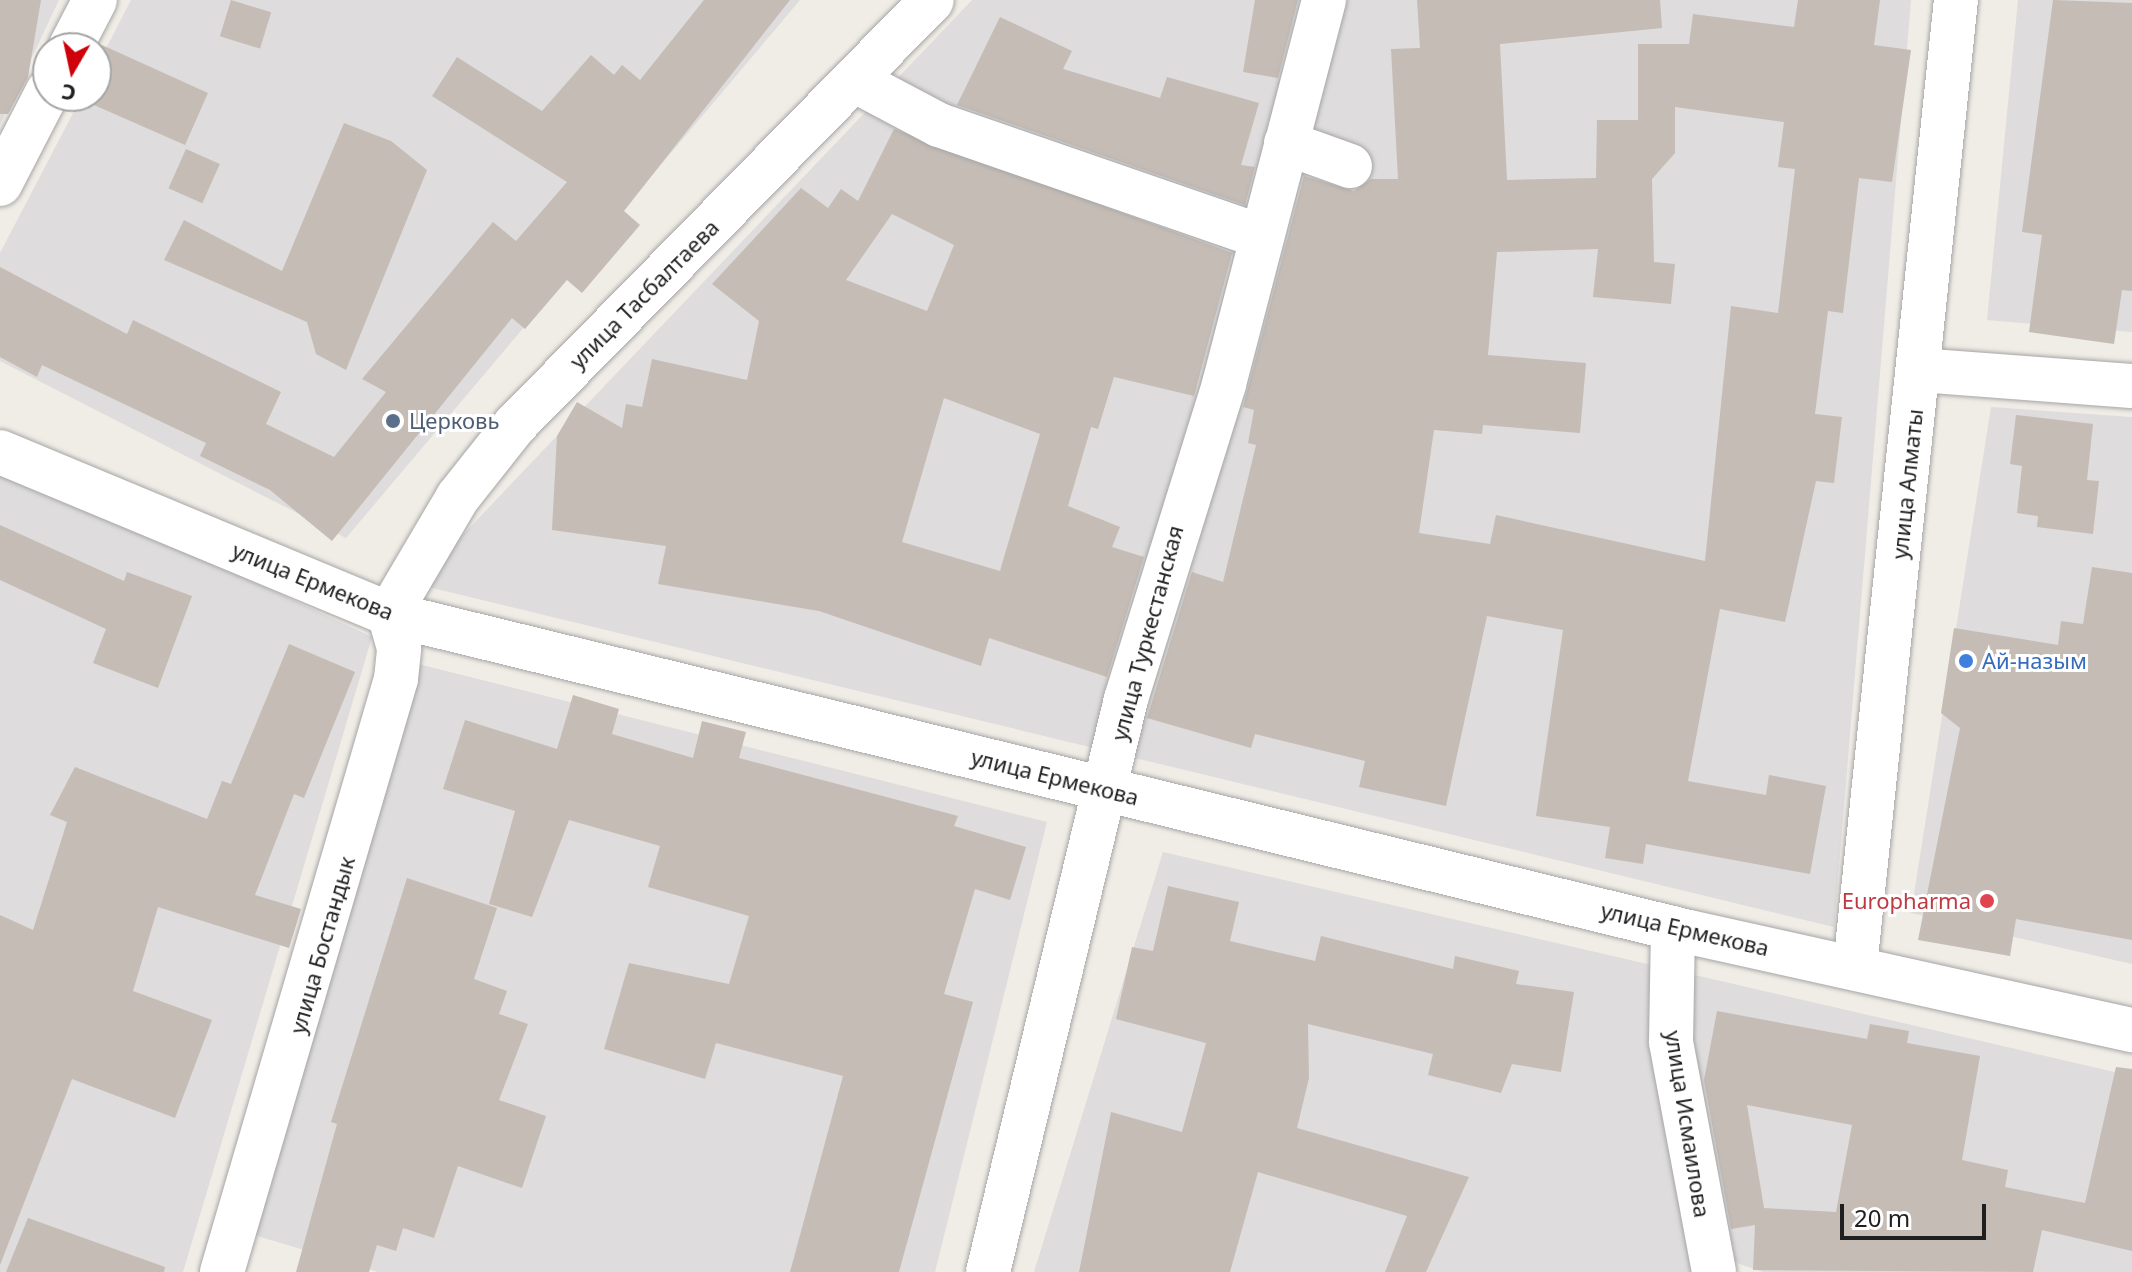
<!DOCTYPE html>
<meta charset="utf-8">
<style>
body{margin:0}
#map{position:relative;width:2132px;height:1272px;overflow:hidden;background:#f0ece6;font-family:"Noto Sans",sans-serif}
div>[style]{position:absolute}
.residential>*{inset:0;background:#dedcdc}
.building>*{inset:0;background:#c5bcb5;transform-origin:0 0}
.roads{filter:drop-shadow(0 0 2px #a6a6a6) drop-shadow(0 0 2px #a6a6a6)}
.street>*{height:44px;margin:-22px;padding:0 22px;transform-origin:22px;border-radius:22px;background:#fff}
.dots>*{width:22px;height:22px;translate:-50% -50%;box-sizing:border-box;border:4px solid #fff;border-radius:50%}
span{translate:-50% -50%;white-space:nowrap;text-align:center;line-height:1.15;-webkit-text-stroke:6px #fff;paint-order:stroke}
.street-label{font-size:22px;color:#1f1f1f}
.service-label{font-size:22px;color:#4e5e75}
.left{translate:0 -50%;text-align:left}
.shop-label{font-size:22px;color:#366cbe}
.health-label{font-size:22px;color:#be3a42}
.right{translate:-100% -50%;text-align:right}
.north{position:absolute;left:32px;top:32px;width:80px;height:80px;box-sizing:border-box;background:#fff;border:2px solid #a5a5a5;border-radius:50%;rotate:189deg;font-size:22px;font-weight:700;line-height:32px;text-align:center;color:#1f1f1f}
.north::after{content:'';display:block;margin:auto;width:28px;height:36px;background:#cf000a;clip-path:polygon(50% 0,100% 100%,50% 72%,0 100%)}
.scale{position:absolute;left:1840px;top:1204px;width:146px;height:36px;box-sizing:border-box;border:4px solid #1f1f1f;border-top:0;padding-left:10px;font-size:24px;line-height:28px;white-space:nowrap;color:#1f1f1f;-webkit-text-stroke:6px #fff;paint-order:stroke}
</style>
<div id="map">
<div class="residential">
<div style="clip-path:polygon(0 0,59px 0,0 125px)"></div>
<div style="clip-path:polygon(131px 0,800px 0,346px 538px,0 361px,0 253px,82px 96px,96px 96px,96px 68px)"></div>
<div style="clip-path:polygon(972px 0,1911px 0,1834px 927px,416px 584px)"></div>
<div style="clip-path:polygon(2018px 0,2132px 0,2132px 332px,1987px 320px)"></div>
<div style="clip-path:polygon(1991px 407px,2132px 417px,2132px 964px,1911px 913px)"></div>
<div style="clip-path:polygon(0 464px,372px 637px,183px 1272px,0 1272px)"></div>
<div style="clip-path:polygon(406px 661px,1047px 822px,935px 1272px,378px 1272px,234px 1229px)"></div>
<div style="clip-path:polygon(1163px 852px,2132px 1076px,2132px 1272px,1763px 1272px,1690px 1247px,1694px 1272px,1034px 1272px)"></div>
</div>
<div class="building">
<div style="clip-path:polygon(0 0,41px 0,28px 77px,8px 114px,0 114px)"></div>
<div style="left:231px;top:0;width:42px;height:38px;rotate:17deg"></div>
<div style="clip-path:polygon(704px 0,790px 0,624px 211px,640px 225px,582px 293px,567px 280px,525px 329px,512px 318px,332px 541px,270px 490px,200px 456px,206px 443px,42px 365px,37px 377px,0 357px,0 267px,127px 334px,133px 320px,281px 392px,266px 424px,334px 457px,386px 392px,362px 379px,493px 222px,516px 241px,567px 182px,432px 96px,457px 57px,542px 111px,591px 55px,614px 75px,622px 65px,640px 80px)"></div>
<div style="clip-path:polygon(1255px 0,1298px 0,1278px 78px,1243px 72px)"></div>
<div style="clip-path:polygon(evenodd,1417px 0,1660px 0,1662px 28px,1500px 44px,1507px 180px,1596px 178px,1597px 120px,1638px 120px,1638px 44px,1689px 44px,1693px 14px,1794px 27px,1798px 0,1880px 0,1874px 45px,1911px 50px,1892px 182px,1859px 178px,1843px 313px,1828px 311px,1815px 414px,1842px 417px,1834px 483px,1816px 481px,1785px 622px,1720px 609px,1688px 781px,1766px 795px,1769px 775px,1826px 786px,1810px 874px,1646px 844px,1643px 864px,1605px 858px,1610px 827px,1536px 816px,1563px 630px,1487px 616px,1446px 806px,1359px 787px,1365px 761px,1255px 734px,1251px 748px,1147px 718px,1192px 572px,1223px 582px,1256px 445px,1248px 443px,1254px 410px,1243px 407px,1304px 176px,1354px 191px,1371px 179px,1398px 179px,1391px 49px,1420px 48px,1417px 0,1675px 107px,1784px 122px,1778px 167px,1795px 169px,1778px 313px,1731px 306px,1705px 561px,1496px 515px,1490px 544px,1419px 533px,1434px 430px,1482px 434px,1483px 425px,1580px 433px,1586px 363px,1488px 355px,1497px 252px,1598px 249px,1593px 297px,1671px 304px,1675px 264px,1654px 262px,1652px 179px,1675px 153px,1675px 107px)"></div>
<div style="clip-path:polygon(2053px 0,2132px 3px,2132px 291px,2122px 290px,2114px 344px,2029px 332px,2042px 235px,2022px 232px)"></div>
<div style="clip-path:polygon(1000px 17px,1072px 51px,1063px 69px,1160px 98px,1167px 77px,1259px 103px,1241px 165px,1255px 167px,1245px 205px,957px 105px)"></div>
<div style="clip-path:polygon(102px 45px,208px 93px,185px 145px,78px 98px,96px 96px)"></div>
<div style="clip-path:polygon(344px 123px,391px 141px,427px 170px,346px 370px,316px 354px,307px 322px,164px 260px,184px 220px,282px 271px)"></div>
<div style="clip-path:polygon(evenodd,894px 129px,1232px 253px,1194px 396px,1114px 377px,1098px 429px,1091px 427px,1068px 506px,1120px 527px,1112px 547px,1144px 557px,1107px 677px,989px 638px,981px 666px,819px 611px,658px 584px,666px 546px,552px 530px,557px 436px,577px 402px,622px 428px,626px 404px,642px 407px,652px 359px,747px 380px,759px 321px,712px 284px,801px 188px,828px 208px,841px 189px,858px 201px,894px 129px,892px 214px,954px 245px,927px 311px,846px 280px,892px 214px,894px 129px,944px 398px,1040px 434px,1000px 571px,902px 542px,944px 398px)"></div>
<div style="left:186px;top:149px;width:37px;height:43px;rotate:24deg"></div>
<div style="clip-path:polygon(2016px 415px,2093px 424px,2087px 480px,2099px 481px,2093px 534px,2037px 527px,2038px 516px,2017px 513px,2022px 466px,2010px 464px)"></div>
<div style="clip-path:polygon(0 525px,124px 581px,127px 572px,192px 596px,158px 688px,93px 663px,106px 629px,0 580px)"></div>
<div style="clip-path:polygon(2092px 567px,2132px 573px,2132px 940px,2016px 919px,2010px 956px,1918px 940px,1960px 728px,1941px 713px,1954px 628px,2058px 645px,2061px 621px,2083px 624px)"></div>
<div style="clip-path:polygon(289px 644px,355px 672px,304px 798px,294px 794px,255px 895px,301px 909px,289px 948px,158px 907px,133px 991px,212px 1020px,175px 1118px,72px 1079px,0 1265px,0 915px,33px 930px,67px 822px,50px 815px,75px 767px,207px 819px,222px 781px,231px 784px)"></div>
<div style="clip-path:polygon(573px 695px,619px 709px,612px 734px,693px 758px,702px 721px,746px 732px,739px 758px,958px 816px,954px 826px,1026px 847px,1010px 900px,975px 889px,944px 994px,973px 1002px,899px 1272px,790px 1272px,843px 1076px,716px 1043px,705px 1079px,604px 1049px,629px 963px,729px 984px,749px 916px,648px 887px,660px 846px,569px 820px,532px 917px,489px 904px,515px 811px,443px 789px,465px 720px,557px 749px)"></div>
<div style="clip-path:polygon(407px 878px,497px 908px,474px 979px,507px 991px,499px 1014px,528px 1024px,499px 1100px,546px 1116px,522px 1188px,458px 1166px,434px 1238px,403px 1228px,396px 1251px,377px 1245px,369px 1272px,296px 1272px,337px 1124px,331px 1122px)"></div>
<div style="clip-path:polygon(1168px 886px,1239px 902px,1230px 941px,1315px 961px,1321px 936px,1453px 969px,1455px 956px,1519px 971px,1516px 984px,1574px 992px,1561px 1072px,1512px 1064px,1501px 1093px,1428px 1075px,1433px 1054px,1308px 1024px,1309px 1078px,1297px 1128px,1469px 1177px,1426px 1272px,1385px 1272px,1407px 1216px,1258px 1172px,1230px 1272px,1079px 1272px,1111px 1112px,1182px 1132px,1206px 1043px,1116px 1019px,1132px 947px,1153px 951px)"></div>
<div style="clip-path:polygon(evenodd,1717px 1011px,1867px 1039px,1870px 1024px,1909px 1031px,1907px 1043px,1980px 1056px,1962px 1160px,2008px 1170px,2005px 1187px,2085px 1203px,2116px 1067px,2132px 1069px,2132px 1251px,2042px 1230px,2033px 1272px,1753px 1270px,1755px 1225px,1731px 1229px,1704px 1080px,1717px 1011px,1747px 1105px,1852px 1125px,1836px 1212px,1764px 1208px,1747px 1105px)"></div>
<div style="clip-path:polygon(28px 1218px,165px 1267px,164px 1272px,6px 1272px)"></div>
</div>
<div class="roads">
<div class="street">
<div style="left:70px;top:48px;width:54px;rotate:-62.5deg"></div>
<div style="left:854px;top:80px;width:96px;rotate:27.9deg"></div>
<div style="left:939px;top:125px;width:342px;rotate:19.1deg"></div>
<div style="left:1286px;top:143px;width:68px;rotate:19.8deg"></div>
<div style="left:0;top:184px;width:105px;rotate:-62.7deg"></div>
<div style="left:1919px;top:370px;width:214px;rotate:4.3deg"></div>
<div style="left:0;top:452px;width:421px;rotate:22.6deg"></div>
<div style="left:389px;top:614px;width:1338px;rotate:13.75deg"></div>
<div style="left:1689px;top:932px;width:454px;rotate:12.5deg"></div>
<div style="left:1673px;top:928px;width:114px;rotate:91deg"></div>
<div style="left:1671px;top:1042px;width:234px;rotate:79.4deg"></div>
<div style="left:1855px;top:967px;width:972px;rotate:-84.04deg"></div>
<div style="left:222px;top:1272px;width:618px;rotate:-73.65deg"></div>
<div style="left:396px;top:679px;width:31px;rotate:-84deg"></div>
<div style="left:399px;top:648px;width:35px;rotate:-106deg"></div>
<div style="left:389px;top:614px;width:136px;rotate:-59.5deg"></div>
<div style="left:458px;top:497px;width:92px;rotate:-51.6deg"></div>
<div style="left:515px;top:425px;width:595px;rotate:-45.54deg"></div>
<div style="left:988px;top:1272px;width:589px;rotate:-76.46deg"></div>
<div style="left:1126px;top:699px;width:330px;rotate:-72.7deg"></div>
<div style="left:1224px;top:384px;width:397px;rotate:-75.4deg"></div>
</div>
</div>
<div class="dots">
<div style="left:393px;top:421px;background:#5c6f8a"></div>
<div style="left:1966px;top:661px;background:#3f7fe0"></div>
<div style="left:1987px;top:901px;background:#e0444e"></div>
</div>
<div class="street-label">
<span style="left:644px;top:294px;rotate:-45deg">улица Тасбалтаева</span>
<span style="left:1907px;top:484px;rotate:-84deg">улица Алматы</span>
<span style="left:313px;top:581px;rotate:22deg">улица Ермекова</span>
<span style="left:1147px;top:633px;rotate:-75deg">улица Туркестанская</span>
<span style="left:1055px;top:777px;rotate:14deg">улица Ермекова</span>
<span style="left:1685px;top:929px;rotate:13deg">улица Ермекова</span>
<span style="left:322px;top:945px;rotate:-74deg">улица Бостандык</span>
<span style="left:1688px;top:1124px;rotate:81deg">улица Исмаилова</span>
</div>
<div class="service-label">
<span class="left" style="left:409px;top:421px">Церковь</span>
</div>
<div class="shop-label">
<span class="left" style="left:1982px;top:661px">Ай-назым</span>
</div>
<div class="health-label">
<span class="right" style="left:1971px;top:901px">Europharma</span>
</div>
<div class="north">С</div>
<div class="scale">20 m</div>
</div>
